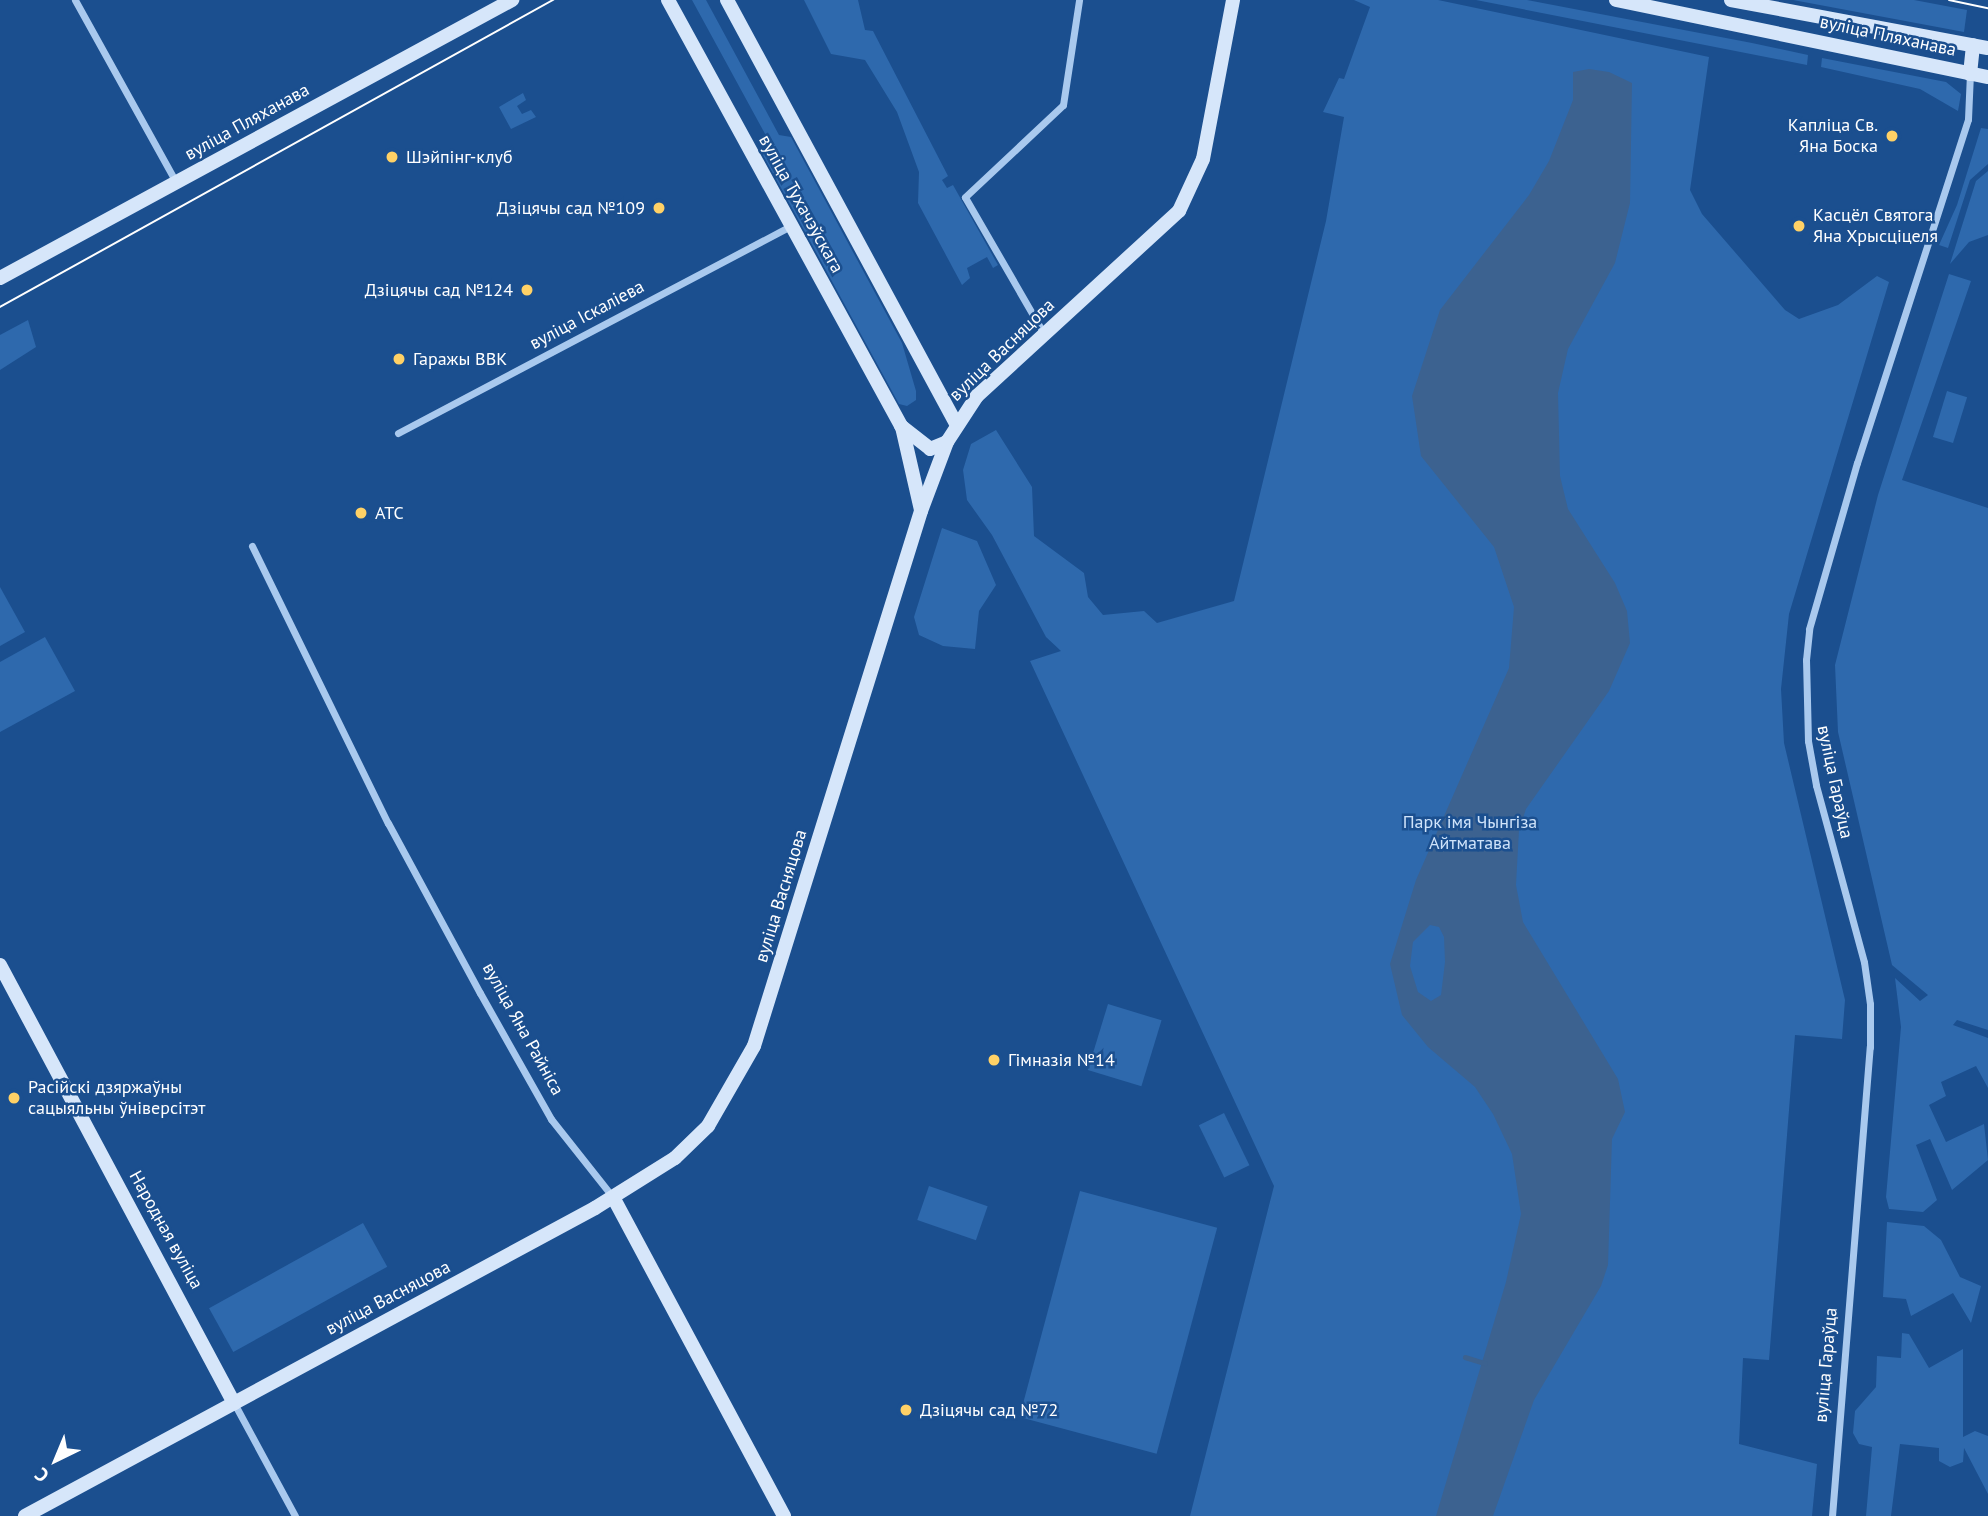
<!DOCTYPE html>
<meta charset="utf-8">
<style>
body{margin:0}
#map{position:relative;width:1988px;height:1516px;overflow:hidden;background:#1b4f8f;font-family:"PT Sans",sans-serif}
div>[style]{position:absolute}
.green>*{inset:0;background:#2e69ad;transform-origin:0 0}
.water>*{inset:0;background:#3c6290}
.stream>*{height:4.5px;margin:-2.25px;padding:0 2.25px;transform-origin:2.25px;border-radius:2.25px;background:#3c6290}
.street>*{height:7px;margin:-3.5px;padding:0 3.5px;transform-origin:3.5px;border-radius:3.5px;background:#a9c9ee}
.secondary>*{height:14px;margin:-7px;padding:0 7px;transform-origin:7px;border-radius:7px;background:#d6e6fa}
.tram>*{height:2px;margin:-1px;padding:0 1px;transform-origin:1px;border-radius:1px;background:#fff}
.dots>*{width:19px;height:19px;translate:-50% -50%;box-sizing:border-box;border:4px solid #1b4f8f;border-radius:50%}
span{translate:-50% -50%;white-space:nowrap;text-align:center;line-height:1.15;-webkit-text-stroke:5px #1b4f8f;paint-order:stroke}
.street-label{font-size:18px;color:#fff}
.poi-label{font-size:18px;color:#fff}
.right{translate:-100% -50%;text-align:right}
.left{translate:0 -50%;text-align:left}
.park-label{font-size:18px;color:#cfe3fa}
.north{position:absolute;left:21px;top:1425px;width:70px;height:70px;-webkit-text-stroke:5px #1b4f8f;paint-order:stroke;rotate:223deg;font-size:19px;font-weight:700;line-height:28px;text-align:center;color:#fff}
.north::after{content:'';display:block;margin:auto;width:24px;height:32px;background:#fff;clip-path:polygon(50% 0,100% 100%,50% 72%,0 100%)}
</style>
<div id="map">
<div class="green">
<div style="clip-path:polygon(692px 0,706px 0,779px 135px,791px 137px,902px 343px,916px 391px,916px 400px,907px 406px,899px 404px,763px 155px,770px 143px)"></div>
<div style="clip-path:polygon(804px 0,858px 0,865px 30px,873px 31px,948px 176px,942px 180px,947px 188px,953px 185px,998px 265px,993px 268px,987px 257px,967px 268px,970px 278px,962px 285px,918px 203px,919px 172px,897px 112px,865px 60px,831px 54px)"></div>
<div style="clip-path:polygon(1354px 0,1438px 0,1709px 57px,1690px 190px,1702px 214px,1785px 310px,1799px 319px,1838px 305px,1877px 276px,1889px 282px,1789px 614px,1781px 689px,1784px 743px,1845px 1000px,1842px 1039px,1795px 1035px,1769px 1360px,1743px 1358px,1739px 1444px,1817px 1464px,1812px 1516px,1190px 1516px,1274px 1186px,1030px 661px,1061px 651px,1046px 637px,992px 535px,967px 500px,963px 470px,971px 444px,996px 430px,1032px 487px,1034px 536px,1084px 573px,1088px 597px,1103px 615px,1144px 611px,1157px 623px,1234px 601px,1326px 221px,1344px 117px,1323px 112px,1339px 78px,1344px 79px,1370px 7px)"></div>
<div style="clip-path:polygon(1476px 0,1527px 0,1752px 43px,1808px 55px,1807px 65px)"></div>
<div style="clip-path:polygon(1793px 0,1914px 0,1967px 10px,1964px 32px)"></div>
<div style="clip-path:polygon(1822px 58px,1946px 82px,1961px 94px,1958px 111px,1920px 89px,1821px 67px)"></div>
<div style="clip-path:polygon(523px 93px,526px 100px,517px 106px,522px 114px,531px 110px,536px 117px,511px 129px,499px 107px)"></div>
<div style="clip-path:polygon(1981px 128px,1988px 129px,1988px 164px,1970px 180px,1948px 248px,1939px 245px,1957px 205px)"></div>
<div style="clip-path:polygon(1988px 171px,1988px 235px,1969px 242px,1950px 264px,1976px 181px)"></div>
<div style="clip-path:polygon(1949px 274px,1971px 281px,1902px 480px,1988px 508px,1988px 1030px,1957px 1020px,1953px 1025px,1988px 1038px,1988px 1088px,1976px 1066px,1941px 1082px,1946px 1096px,1929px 1105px,1946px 1142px,1984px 1124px,1988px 1160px,1952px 1190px,1930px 1139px,1916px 1145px,1937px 1200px,1923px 1212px,1889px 1209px,1886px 1197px,1901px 1027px,1895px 978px,1920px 1001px,1928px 995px,1892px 965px,1838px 732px,1835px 665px,1878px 495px)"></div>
<div style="clip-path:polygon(28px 320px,36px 347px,0 370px,0 335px)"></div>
<div style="left:1947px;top:391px;width:21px;height:48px;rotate:17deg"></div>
<div style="clip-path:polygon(942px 528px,977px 541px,996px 585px,979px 611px,975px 649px,943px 646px,919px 635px,914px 617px)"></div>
<div style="clip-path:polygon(0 587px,25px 632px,0 646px)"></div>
<div style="clip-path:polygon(45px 637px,75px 691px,0 732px,0 662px)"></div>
<div style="left:1108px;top:1004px;width:56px;height:69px;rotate:17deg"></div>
<div style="left:1224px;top:1113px;width:58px;height:28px;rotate:64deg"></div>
<div style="left:929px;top:1186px;width:62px;height:36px;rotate:19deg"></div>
<div style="left:1080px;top:1191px;width:142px;height:234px;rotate:15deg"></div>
<div style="clip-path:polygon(1887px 1222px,1924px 1226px,1941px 1240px,1960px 1277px,1981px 1286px,1971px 1323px,1953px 1293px,1911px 1316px,1906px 1299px,1883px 1297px)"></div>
<div style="left:363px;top:1223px;width:50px;height:176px;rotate:61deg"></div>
<div style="clip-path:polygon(1902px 1333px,1909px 1334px,1929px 1368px,1963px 1349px,1963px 1437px,1975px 1431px,1988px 1436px,1988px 1494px,1964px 1448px,1963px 1462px,1950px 1467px,1939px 1461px,1939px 1448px,1900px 1444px,1891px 1516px,1866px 1516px,1872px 1447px,1859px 1444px,1853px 1433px,1855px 1411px,1876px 1387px,1877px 1356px,1901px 1358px)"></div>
</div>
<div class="water">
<div style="clip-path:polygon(evenodd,1589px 69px,1609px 72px,1632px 83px,1630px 203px,1615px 263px,1568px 349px,1558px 393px,1560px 476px,1568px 509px,1615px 583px,1627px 611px,1630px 643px,1609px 691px,1526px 809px,1519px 830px,1516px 885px,1523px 922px,1618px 1079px,1625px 1112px,1612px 1139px,1608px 1265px,1601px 1286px,1534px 1400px,1493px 1516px,1436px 1516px,1506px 1282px,1521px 1214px,1512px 1154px,1493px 1114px,1475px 1087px,1428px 1047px,1402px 1015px,1390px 964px,1416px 880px,1509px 668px,1514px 607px,1494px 547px,1421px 456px,1412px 396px,1440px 310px,1529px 195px,1549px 161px,1573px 100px,1573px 72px,1589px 69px,1430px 925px,1439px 927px,1444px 937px,1445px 962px,1441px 995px,1431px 1001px,1418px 992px,1410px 966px,1413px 942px,1430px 925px)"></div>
</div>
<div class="stream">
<div style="left:1465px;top:1357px;width:21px;rotate:17deg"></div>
</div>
<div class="street">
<div style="left:75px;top:0;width:208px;rotate:61deg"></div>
<div style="left:1044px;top:334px;width:158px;rotate:-120deg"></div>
<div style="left:965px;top:197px;width:134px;rotate:-43.2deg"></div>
<div style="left:1063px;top:105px;width:106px;rotate:-81.3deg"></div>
<div style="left:398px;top:433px;width:444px;rotate:-27.8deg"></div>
<div style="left:252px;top:546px;width:309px;rotate:63.9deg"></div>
<div style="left:388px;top:823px;width:193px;rotate:61.6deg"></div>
<div style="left:480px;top:993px;width:145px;rotate:60.6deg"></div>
<div style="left:551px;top:1119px;width:98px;rotate:51.6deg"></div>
<div style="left:234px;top:1403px;width:128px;rotate:61.6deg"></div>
<div style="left:1832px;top:1516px;width:471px;rotate:-85.4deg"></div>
<div style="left:1870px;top:1047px;width:43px;rotate:-90deg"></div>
<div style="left:1870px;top:1004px;width:42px;rotate:-98.1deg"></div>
<div style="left:1864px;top:962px;width:183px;rotate:-105.2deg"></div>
<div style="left:1816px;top:785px;width:45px;rotate:-100.3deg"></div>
<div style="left:1808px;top:741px;width:81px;rotate:-91.4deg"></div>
<div style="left:1806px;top:660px;width:31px;rotate:-84deg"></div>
<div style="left:1809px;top:629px;width:173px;rotate:-73.9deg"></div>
<div style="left:1857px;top:463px;width:361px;rotate:-72.1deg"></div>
<div style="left:1968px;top:119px;width:45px;rotate:-87.5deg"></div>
</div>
<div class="secondary">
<div style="left:668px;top:0;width:486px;rotate:61.3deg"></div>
<div style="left:901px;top:426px;width:37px;rotate:38deg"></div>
<div style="left:930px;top:449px;width:18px;rotate:-22deg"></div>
<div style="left:727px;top:0;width:481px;rotate:61.6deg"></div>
<div style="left:1616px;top:0;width:380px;rotate:11.7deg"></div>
<div style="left:1731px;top:0;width:261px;rotate:10.6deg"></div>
<div style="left:1970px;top:74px;width:29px;rotate:-84deg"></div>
<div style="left:0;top:278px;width:583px;rotate:-28.5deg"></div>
<div style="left:902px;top:427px;width:85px;rotate:77.1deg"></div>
<div style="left:0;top:965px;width:497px;rotate:61.9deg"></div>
<div style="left:613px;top:1197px;width:362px;rotate:61.8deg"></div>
<div style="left:25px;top:1516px;width:648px;rotate:-28.38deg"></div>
<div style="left:595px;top:1208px;width:94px;rotate:-32deg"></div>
<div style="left:675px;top:1158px;width:46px;rotate:-44.1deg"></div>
<div style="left:708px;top:1126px;width:92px;rotate:-60.1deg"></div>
<div style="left:754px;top:1046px;width:560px;rotate:-72.66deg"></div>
<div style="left:921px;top:511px;width:74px;rotate:-69.4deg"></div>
<div style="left:947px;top:442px;width:55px;rotate:-56.9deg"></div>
<div style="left:977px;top:396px;width:274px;rotate:-42.5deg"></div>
<div style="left:1179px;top:211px;width:57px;rotate:-65.2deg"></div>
<div style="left:1203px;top:159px;width:162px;rotate:-79.3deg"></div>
</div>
<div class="tram">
<div style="left:1949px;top:0;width:40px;rotate:12deg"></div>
<div style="left:0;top:307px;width:633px;rotate:-29.04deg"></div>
</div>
<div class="dots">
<div style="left:1892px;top:136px;background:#ffd166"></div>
<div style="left:392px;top:157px;background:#ffd166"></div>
<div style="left:659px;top:208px;background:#ffd166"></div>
<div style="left:1799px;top:226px;background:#ffd166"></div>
<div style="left:527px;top:290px;background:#ffd166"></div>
<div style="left:399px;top:359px;background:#ffd166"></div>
<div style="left:361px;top:513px;background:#ffd166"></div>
<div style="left:994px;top:1060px;background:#ffd166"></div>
<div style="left:14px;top:1098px;background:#ffd166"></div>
<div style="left:906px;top:1410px;background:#ffd166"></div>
</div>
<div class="street-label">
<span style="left:1888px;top:36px;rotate:12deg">вуліца Пляханава</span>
<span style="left:247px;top:122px;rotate:-29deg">вуліца Пляханава</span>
<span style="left:801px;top:204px;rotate:61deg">вуліца Тухачэўскага</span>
<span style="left:587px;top:315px;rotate:-28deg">вуліца Іскаліева</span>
<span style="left:1002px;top:350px;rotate:-44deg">вуліца Васняцова</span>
<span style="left:1835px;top:782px;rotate:78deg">вуліца Гараўца</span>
<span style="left:781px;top:896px;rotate:-73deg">вуліца Васняцова</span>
<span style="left:523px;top:1029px;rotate:61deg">вуліца Яна Райніса</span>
<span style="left:166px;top:1230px;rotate:61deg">Народная вуліца</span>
<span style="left:388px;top:1298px;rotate:-28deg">вуліца Васняцова</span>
<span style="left:1826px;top:1365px;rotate:-85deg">вуліца Гараўца</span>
</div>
<div class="poi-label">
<span class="right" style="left:1878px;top:136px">Капліца Св.<br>Яна Боска</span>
<span class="left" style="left:406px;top:157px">Шэйпінг-клуб</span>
<span class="right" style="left:645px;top:208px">Дзіцячы сад №109</span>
<span class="left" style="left:1813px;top:226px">Касцёл Святога<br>Яна Хрысціцеля</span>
<span class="right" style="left:513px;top:290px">Дзіцячы сад №124</span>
<span class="left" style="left:413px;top:359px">Гаражы ВВК</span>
<span class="left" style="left:375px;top:513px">АТС</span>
<span class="left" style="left:1008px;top:1060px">Гімназія №14</span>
<span class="left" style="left:28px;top:1098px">Расійскі дзяржаўны<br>сацыяльны ўніверсітэт</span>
<span class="left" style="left:920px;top:1410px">Дзіцячы сад №72</span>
</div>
<div class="park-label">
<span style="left:1470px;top:833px">Парк імя Чынгіза<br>Айтматава</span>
</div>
<div class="north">С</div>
</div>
